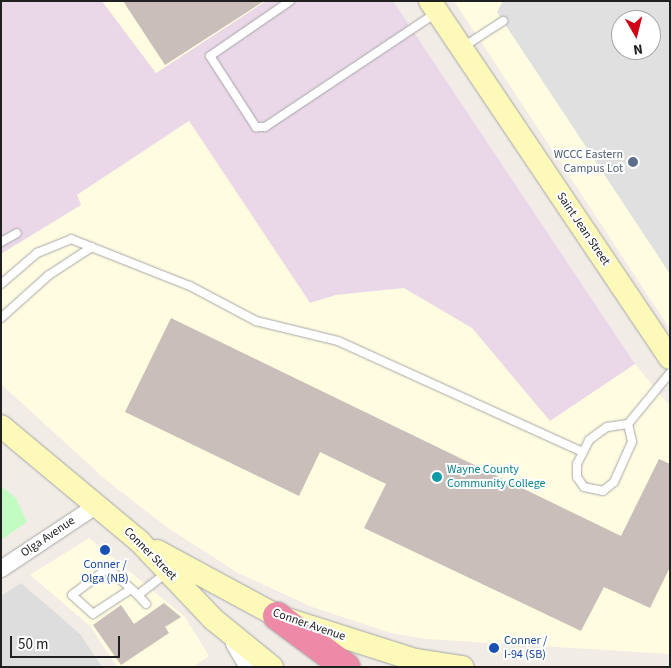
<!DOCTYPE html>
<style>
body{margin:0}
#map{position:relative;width:671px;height:668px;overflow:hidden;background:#f1ece6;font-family:"Source Sans 3",sans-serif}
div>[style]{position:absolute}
.residential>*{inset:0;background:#dedddd}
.industrial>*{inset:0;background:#ead8e9}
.education>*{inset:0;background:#fffce1}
.park>*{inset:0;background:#c3fcc2}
.parking>*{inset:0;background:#e0e0e0}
.building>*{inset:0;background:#c9beb9}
.roads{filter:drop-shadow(0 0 1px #a7a7a7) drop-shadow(0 0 1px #a7a7a7)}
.lane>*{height:8px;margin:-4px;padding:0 4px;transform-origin:4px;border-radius:4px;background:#fff}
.street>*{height:16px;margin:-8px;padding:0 8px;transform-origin:8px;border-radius:8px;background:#fff}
.secondary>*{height:22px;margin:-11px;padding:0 11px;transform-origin:11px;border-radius:11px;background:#fdf9b8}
.highway>*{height:28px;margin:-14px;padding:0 14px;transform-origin:14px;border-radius:14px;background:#ec8aa7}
.dots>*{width:14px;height:14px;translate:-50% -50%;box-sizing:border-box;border:2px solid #fff;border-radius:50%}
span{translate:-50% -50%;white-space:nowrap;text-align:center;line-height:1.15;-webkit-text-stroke:4px #fff;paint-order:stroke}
.service-label{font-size:12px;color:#4e5e75}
.right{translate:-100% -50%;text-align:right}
.street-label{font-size:12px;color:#202020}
.culture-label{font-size:12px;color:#0d838f}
.left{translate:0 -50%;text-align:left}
.transit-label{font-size:12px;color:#164399}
.frame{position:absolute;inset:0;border:2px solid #202020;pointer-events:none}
.north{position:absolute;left:611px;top:10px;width:50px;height:50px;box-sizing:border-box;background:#fff;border:1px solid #a6a6a6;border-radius:50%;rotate:172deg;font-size:14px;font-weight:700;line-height:20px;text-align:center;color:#202020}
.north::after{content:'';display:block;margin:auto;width:18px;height:22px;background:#d00016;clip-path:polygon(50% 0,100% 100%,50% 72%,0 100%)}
.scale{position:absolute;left:10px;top:636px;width:110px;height:22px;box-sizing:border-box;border:2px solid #202020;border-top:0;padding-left:6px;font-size:15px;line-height:18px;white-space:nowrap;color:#202020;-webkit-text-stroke:4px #fff;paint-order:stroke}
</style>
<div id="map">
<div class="residential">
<div style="clip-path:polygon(21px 583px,80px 634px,102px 667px,1px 667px,1px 596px)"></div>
</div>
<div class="industrial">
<div style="clip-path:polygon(1px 1px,102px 1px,156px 73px,266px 1px,393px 1px,635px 364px,550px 422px,472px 328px,336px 295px,310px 303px,189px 121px,77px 195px,82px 205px,1px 254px)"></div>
</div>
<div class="education">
<div style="clip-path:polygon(102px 1px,266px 1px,156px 73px)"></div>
<div style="clip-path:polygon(evenodd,454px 1px,670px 1px,670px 329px,466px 19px,454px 1px,621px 20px,651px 20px,651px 50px,621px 50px,621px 20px)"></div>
<div style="clip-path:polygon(189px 121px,310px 303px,336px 295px,404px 288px,472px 328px,550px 421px,635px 364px,670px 406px,670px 654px,426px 639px,391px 633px,312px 607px,238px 573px,168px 528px,106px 480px,1px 384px,1px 254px,81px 205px,77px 195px)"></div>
<div style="clip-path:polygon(89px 538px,185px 617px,209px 656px,193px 667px,117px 667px,90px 626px,30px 575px)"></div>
</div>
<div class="park">
<div style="clip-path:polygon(1px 486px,16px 498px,27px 522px,1px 540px)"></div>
</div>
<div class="parking">
<div style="clip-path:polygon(evenodd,503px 1px,670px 1px,670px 274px,497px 12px,503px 1px,621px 20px,651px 20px,651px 50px,621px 50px,621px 20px)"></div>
</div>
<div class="building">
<div style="clip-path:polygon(123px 1px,264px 1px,165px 65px)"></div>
<div style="clip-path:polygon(171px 318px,621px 536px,659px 459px,670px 464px,670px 567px,650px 608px,604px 587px,581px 631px,364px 528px,386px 484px,320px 452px,299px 496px,125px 412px)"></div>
<div style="clip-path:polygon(164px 603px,181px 617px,165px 627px,169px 633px,121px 665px,93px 625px,121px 605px,134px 624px)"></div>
</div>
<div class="roads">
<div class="lane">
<div style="left:290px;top:1px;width:97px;rotate:145.5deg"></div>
<div style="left:210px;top:56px;width:85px;rotate:57.1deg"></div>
<div style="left:256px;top:127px;width:9px"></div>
<div style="left:265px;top:127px;width:206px;rotate:-33.7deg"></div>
<div style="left:463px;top:47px;width:48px;rotate:-33deg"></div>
<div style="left:1px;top:242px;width:18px;rotate:-29deg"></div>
<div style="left:1px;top:284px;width:48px;rotate:-40.7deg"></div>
<div style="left:37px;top:253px;width:37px;rotate:-22deg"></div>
<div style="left:71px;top:239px;width:128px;rotate:21.6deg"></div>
<div style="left:190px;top:286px;width:75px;rotate:27.9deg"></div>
<div style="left:256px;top:321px;width:84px;rotate:13.7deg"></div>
<div style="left:338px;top:341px;width:269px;rotate:24.4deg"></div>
<div style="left:1px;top:318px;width:64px;rotate:-41.9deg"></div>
<div style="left:49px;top:275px;width:51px;rotate:-33.1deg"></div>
<div style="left:628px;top:424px;width:18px;rotate:77deg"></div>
<div style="left:632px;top:442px;width:44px;rotate:114.2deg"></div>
<div style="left:614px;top:482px;width:14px;rotate:141deg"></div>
<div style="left:603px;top:491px;width:19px;rotate:-168deg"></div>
<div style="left:584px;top:487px;width:12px;rotate:-125deg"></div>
<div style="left:577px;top:477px;width:13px;rotate:-90deg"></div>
<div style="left:577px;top:464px;width:27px;rotate:-63deg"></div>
<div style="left:589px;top:440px;width:22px;rotate:-36deg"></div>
<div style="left:607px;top:427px;width:21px;rotate:-8deg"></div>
<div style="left:628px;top:424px;width:66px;rotate:-50.5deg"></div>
<div style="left:131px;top:589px;width:45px;rotate:146.7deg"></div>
<div style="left:93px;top:614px;width:28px;rotate:-138deg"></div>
<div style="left:72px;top:595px;width:45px;rotate:-36.9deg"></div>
<div style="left:108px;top:568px;width:40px;rotate:42deg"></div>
<div style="left:138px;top:595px;width:12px;rotate:48deg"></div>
<div style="left:138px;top:595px;width:36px;rotate:-38deg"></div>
</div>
<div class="street">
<div style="left:1px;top:569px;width:114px;rotate:-33.6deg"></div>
<div style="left:234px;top:644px;width:27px;rotate:59deg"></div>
</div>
<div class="secondary">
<div style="left:430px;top:1px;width:430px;rotate:56.1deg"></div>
<div style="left:1px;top:426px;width:180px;rotate:39.8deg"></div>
<div style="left:139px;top:541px;width:108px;rotate:46.5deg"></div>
<div style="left:213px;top:619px;width:76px;rotate:39.1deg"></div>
<div style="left:157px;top:551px;width:136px;rotate:28.4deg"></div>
<div style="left:277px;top:616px;width:145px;rotate:17.7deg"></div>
<div style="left:415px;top:660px;width:48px;rotate:8.5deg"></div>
</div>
<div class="highway">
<div style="left:277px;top:616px;width:86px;rotate:36.5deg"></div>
</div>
</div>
<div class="dots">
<div style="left:633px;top:162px;background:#5c6f8a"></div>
<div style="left:437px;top:477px;background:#0f9aa8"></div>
<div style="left:105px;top:550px;background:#1a4fb4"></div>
<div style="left:494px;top:648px;background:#1a4fb4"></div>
</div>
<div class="service-label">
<span class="right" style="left:623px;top:162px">WCCC Eastern<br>Campus Lot</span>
</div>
<div class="street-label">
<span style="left:583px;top:229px;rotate:56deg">Saint Jean Street</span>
<span style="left:48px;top:537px;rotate:-34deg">Olga Avenue</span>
<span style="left:150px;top:554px;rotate:45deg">Conner Street</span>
<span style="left:309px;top:625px;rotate:19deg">Conner Avenue</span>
</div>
<div class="culture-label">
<span class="left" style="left:447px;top:477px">Wayne County<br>Community College</span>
</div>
<div class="transit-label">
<span style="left:105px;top:572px">Conner /<br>Olga (NB)</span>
<span class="left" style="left:504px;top:648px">Conner /<br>I-94 (SB)</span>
</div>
<div class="frame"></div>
<div class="north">N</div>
<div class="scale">50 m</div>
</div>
